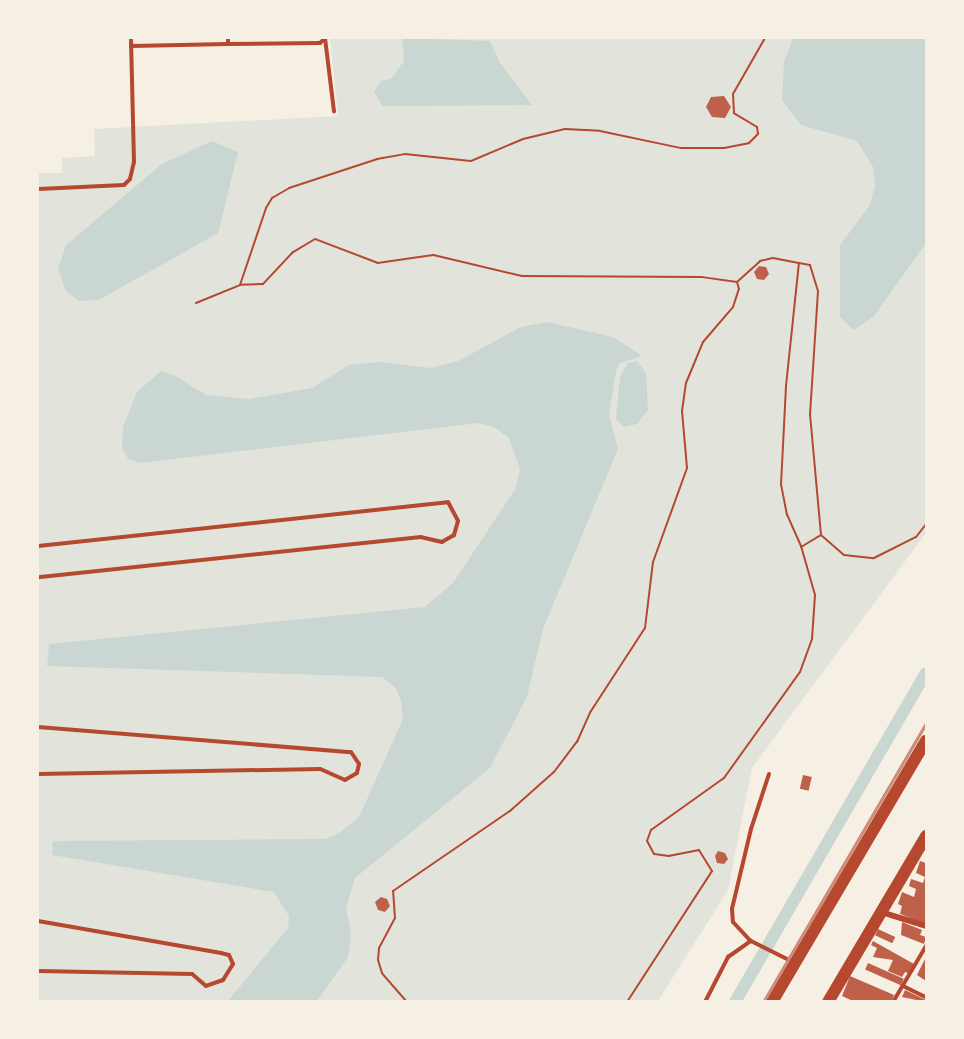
<!DOCTYPE html>
<style>
body{margin:0}
#map{position:relative;width:964px;height:1039px;overflow:hidden;background:#f6efe4;font-family:Bitter,serif}
div>[style]{position:absolute}
.green>*{inset:0;background:#e2e4dc}
.water>*{inset:0;background:#c9d6d2}
.canal>*{height:12px;margin:-6px;padding:0 6px;transform-origin:6px;border-radius:6px;background:#c9d6d2}
.building>*{inset:0;background:#bf614a;transform-origin:0 0}
.path>*{height:2px;margin:-1px;padding:0 1px;transform-origin:1px;border-radius:1px;background:#b5482f}
.service>*{height:4px;margin:-2px;padding:0 2px;transform-origin:2px;border-radius:2px;background:#b5482f}
.minor>*{height:6px;margin:-3px;padding:0 3px;transform-origin:3px;border-radius:3px;background:#b5482f}
.trunk>*{height:12px;margin:-6px;padding:0 6px;transform-origin:6px;border-radius:6px;background:#b5482f}
.rail>*{height:3px;margin:-1.5px;padding:0 1.5px;transform-origin:1.5px;border-radius:1.5px;background:#cf8b77}
span{translate:-50% -50%;white-space:nowrap;text-align:center;line-height:1.15;-webkit-text-stroke:5px #f6efe4;paint-order:stroke}
.frame{position:absolute;inset:0;border:39px solid #f6efe4;pointer-events:none}
</style>
<div id="map">
<div class="green">
<div style="clip-path:polygon(330px 38px,926px 38px,926px 533px,752px 768px,728px 890px,658px 1001px,38px 1001px,38px 173px,62px 173px,62px 158px,95px 156px,94px 129px,338px 116px)"></div>
</div>
<div class="water">
<div style="clip-path:polygon(402px 38px,490px 41px,500px 63px,532px 105px,382px 106px,374px 91px,381px 81px,391px 79px,404px 61px)"></div>
<div style="clip-path:polygon(793px 38px,926px 38px,926px 243px,874px 316px,854px 330px,840px 317px,840px 245px,870px 205px,875px 185px,873px 167px,857px 141px,801px 125px,782px 100px,784px 62px)"></div>
<div style="clip-path:polygon(212px 141px,238px 152px,218px 233px,99px 300px,79px 301px,66px 291px,58px 269px,66px 245px,162px 164px)"></div>
<div style="clip-path:polygon(547px 322px,613px 337px,642px 356px,620px 363px,616px 371px,609px 414px,618px 449px,543px 629px,527px 697px,490px 768px,355px 878px,346px 908px,351px 934px,348px 957px,317px 1001px,228px 1001px,288px 928px,289px 916px,274px 892px,52px 855px,53px 841px,325px 839px,338px 834px,359px 817px,403px 719px,401px 700px,395px 687px,382px 677px,47px 666px,49px 644px,425px 607px,453px 583px,516px 488px,520px 469px,509px 438px,494px 427px,479px 423px,140px 463px,128px 459px,122px 448px,123px 427px,137px 392px,161px 371px,174px 375px,206px 395px,249px 399px,312px 388px,349px 365px,380px 362px,431px 368px,458px 361px,521px 327px)"></div>
<div style="clip-path:polygon(637px 361px,646px 373px,648px 410px,637px 424px,624px 427px,616px 419px,620px 377px,628px 363px)"></div>
</div>
<div class="canal">
<div style="left:735px;top:1002px;width:380px;rotate:-59.9deg"></div>
</div>
<div class="building">
<div style="clip-path:polygon(724px 96px,731px 107px,725px 118px,712px 117px,706px 107px,711px 97px)"></div>
<div style="clip-path:polygon(759px 266px,766px 267px,769px 274px,764px 280px,757px 279px,754px 272px)"></div>
<div style="left:803px;top:775px;width:9px;height:14px;rotate:13deg"></div>
<div style="clip-path:polygon(718px 851px,725px 853px,728px 859px,724px 864px,717px 863px,715px 856px)"></div>
<div style="clip-path:polygon(920px 861px,926px 863px,926px 924px,900px 914px,902px 906px,898px 904px,902px 892px,914px 897px,916px 889px,909px 886px,911px 879px,923px 883px,925px 877px,916px 873px)"></div>
<div style="clip-path:polygon(381px 897px,387px 899px,390px 906px,385px 912px,378px 910px,375px 902px)"></div>
<div style="clip-path:polygon(902px 922px,922px 930px,920px 935px,926px 937px,924px 944px,901px 935px)"></div>
<div style="left:878px;top:929px;width:19px;height:7px;rotate:25deg"></div>
<div style="clip-path:polygon(873px 941px,914px 964px,910px 974px,905px 972px,902px 977px,888px 971px,893px 960px,873px 957px,877px 948px,871px 945px)"></div>
<div style="clip-path:polygon(926px 957px,926px 981px,917px 975px)"></div>
<div style="left:868px;top:963px;width:39px;height:7px;rotate:24deg"></div>
<div style="clip-path:polygon(850px 976px,894px 995px,891px 1002px,855px 1002px,842px 996px)"></div>
<div style="clip-path:polygon(905px 990px,926px 1000px,926px 1002px,902px 997px)"></div>
</div>
<div class="path">
<div style="left:737px;top:282px;width:31px;rotate:-42deg"></div>
<div style="left:760px;top:261px;width:13px;rotate:-13deg"></div>
<div style="left:773px;top:258px;width:26px;rotate:11deg"></div>
<div style="left:196px;top:303px;width:48px;rotate:-22.2deg"></div>
<div style="left:801px;top:547px;width:23px;rotate:-31deg"></div>
<div style="left:407px;top:1002px;width:38px;rotate:-131deg"></div>
<div style="left:382px;top:973px;width:14px;rotate:-107deg"></div>
<div style="left:378px;top:960px;width:12px;rotate:-85deg"></div>
<div style="left:379px;top:948px;width:34px;rotate:-62deg"></div>
<div style="left:395px;top:918px;width:27px;rotate:-94deg"></div>
<div style="left:393px;top:891px;width:142px;rotate:-34.4deg"></div>
<div style="left:510px;top:811px;width:59px;rotate:-41.6deg"></div>
<div style="left:554px;top:772px;width:38px;rotate:-53deg"></div>
<div style="left:577px;top:742px;width:34px;rotate:-66deg"></div>
<div style="left:591px;top:711px;width:99px;rotate:-57deg"></div>
<div style="left:645px;top:628px;width:66px;rotate:-83.1deg"></div>
<div style="left:653px;top:562px;width:100px;rotate:-70.1deg"></div>
<div style="left:687px;top:468px;width:57px;rotate:-95deg"></div>
<div style="left:682px;top:411px;width:28px;rotate:-82deg"></div>
<div style="left:686px;top:383px;width:44px;rotate:-67.5deg"></div>
<div style="left:703px;top:342px;width:46px;rotate:-49.4deg"></div>
<div style="left:733px;top:307px;width:19px;rotate:-72deg"></div>
<div style="left:739px;top:289px;width:7px;rotate:-106deg"></div>
<div style="left:737px;top:282px;width:35px;rotate:-172deg"></div>
<div style="left:702px;top:277px;width:180px;rotate:-179.7deg"></div>
<div style="left:522px;top:276px;width:91px;rotate:-166.7deg"></div>
<div style="left:433px;top:255px;width:56px;rotate:171.7deg"></div>
<div style="left:378px;top:263px;width:67px;rotate:-159.1deg"></div>
<div style="left:315px;top:239px;width:26px;rotate:149deg"></div>
<div style="left:293px;top:252px;width:44px;rotate:133.2deg"></div>
<div style="left:263px;top:284px;width:23px;rotate:178deg"></div>
<div style="left:240px;top:285px;width:81px;rotate:-71.3deg"></div>
<div style="left:266px;top:208px;width:12px;rotate:-59deg"></div>
<div style="left:272px;top:198px;width:20px;rotate:-30deg"></div>
<div style="left:289px;top:188px;width:93px;rotate:-18.2deg"></div>
<div style="left:377px;top:159px;width:28px;rotate:-10deg"></div>
<div style="left:405px;top:154px;width:66px;rotate:6.1deg"></div>
<div style="left:471px;top:161px;width:56px;rotate:-22.9deg"></div>
<div style="left:523px;top:139px;width:43px;rotate:-13.4deg"></div>
<div style="left:565px;top:129px;width:35px;rotate:3deg"></div>
<div style="left:600px;top:131px;width:83px;rotate:11.9deg"></div>
<div style="left:681px;top:148px;width:43px"></div>
<div style="left:724px;top:148px;width:25px;rotate:-11deg"></div>
<div style="left:749px;top:143px;width:13px;rotate:-45deg"></div>
<div style="left:758px;top:134px;width:7px;rotate:-98deg"></div>
<div style="left:757px;top:127px;width:27px;rotate:-149deg"></div>
<div style="left:734px;top:113px;width:19px;rotate:-93deg"></div>
<div style="left:733px;top:94px;width:64px;rotate:-60.3deg"></div>
<div style="left:627px;top:1002px;width:156px;rotate:-57deg"></div>
<div style="left:712px;top:871px;width:25px;rotate:-122deg"></div>
<div style="left:699px;top:850px;width:31px;rotate:169deg"></div>
<div style="left:669px;top:856px;width:15px;rotate:-172deg"></div>
<div style="left:654px;top:854px;width:15px;rotate:-118deg"></div>
<div style="left:647px;top:841px;width:12px;rotate:-70deg"></div>
<div style="left:651px;top:830px;width:90px;rotate:-35.5deg"></div>
<div style="left:724px;top:778px;width:130px;rotate:-54.4deg"></div>
<div style="left:800px;top:672px;width:35px;rotate:-70deg"></div>
<div style="left:812px;top:639px;width:44px;rotate:-86.1deg"></div>
<div style="left:815px;top:595px;width:51px;rotate:-105.9deg"></div>
<div style="left:801px;top:546px;width:34px;rotate:-114deg"></div>
<div style="left:787px;top:515px;width:31px;rotate:-101deg"></div>
<div style="left:781px;top:485px;width:99px;rotate:-87.1deg"></div>
<div style="left:786px;top:386px;width:124px;rotate:-84deg"></div>
<div style="left:799px;top:263px;width:11px;rotate:10deg"></div>
<div style="left:810px;top:265px;width:27px;rotate:73deg"></div>
<div style="left:818px;top:291px;width:123px;rotate:93.7deg"></div>
<div style="left:810px;top:414px;width:121px;rotate:84.8deg"></div>
<div style="left:821px;top:535px;width:30px;rotate:41deg"></div>
<div style="left:844px;top:555px;width:30px;rotate:6deg"></div>
<div style="left:874px;top:558px;width:47px;rotate:-26.6deg"></div>
<div style="left:916px;top:537px;width:16px;rotate:-52deg"></div>
</div>
<div class="service">
<div style="left:325px;top:38px;width:74px;rotate:83deg"></div>
<div style="left:228px;top:44px;width:92px;rotate:-0.6deg"></div>
<div style="left:320px;top:43px;width:7px;rotate:-45deg"></div>
<div style="left:131px;top:46px;width:97px;rotate:-1.2deg"></div>
<div style="left:228px;top:44px;width:6px;rotate:-90deg"></div>
<div style="left:38px;top:189px;width:86px;rotate:-2.7deg"></div>
<div style="left:124px;top:185px;width:8px;rotate:-45deg"></div>
<div style="left:130px;top:179px;width:17px;rotate:-77deg"></div>
<div style="left:134px;top:162px;width:124px;rotate:-91.4deg"></div>
<div style="left:38px;top:546px;width:412px;rotate:-6.1deg"></div>
<div style="left:448px;top:502px;width:21px;rotate:62deg"></div>
<div style="left:458px;top:521px;width:15px;rotate:106deg"></div>
<div style="left:454px;top:535px;width:14px;rotate:150deg"></div>
<div style="left:442px;top:542px;width:22px;rotate:-167deg"></div>
<div style="left:421px;top:537px;width:385px;rotate:174deg"></div>
<div style="left:38px;top:727px;width:314px;rotate:4.6deg"></div>
<div style="left:351px;top:752px;width:14px;rotate:56deg"></div>
<div style="left:359px;top:764px;width:9px;rotate:103deg"></div>
<div style="left:357px;top:773px;width:14px;rotate:150deg"></div>
<div style="left:345px;top:780px;width:27px;rotate:-156deg"></div>
<div style="left:320px;top:769px;width:282px;rotate:179deg"></div>
<div style="left:769px;top:774px;width:58px;rotate:108.1deg"></div>
<div style="left:751px;top:829px;width:82px;rotate:103.4deg"></div>
<div style="left:732px;top:909px;width:13px;rotate:86deg"></div>
<div style="left:733px;top:922px;width:26px;rotate:47deg"></div>
<div style="left:751px;top:941px;width:47px;rotate:26.6deg"></div>
<div style="left:38px;top:921px;width:186px;rotate:9.9deg"></div>
<div style="left:221px;top:953px;width:8px;rotate:14deg"></div>
<div style="left:229px;top:955px;width:10px;rotate:66deg"></div>
<div style="left:233px;top:964px;width:19px;rotate:122deg"></div>
<div style="left:223px;top:980px;width:18px;rotate:161deg"></div>
<div style="left:206px;top:986px;width:18px;rotate:-139deg"></div>
<div style="left:192px;top:974px;width:154px;rotate:-178.9deg"></div>
<div style="left:903px;top:986px;width:25px;rotate:26deg"></div>
<div style="left:705px;top:1002px;width:51px;rotate:-62.9deg"></div>
<div style="left:728px;top:957px;width:28px;rotate:-35deg"></div>
<div style="left:893px;top:1002px;width:65px;rotate:-59.5deg"></div>
</div>
<div class="minor">
<div style="left:881px;top:912px;width:47px;rotate:17.3deg"></div>
</div>
<div class="trunk">
<div style="left:772px;top:1002px;width:303px;rotate:-59.5deg"></div>
<div style="left:828px;top:1002px;width:193px;rotate:-59.4deg"></div>
</div>
<div class="rail">
<div style="left:763px;top:1002px;width:323px;rotate:-59.7deg"></div>
</div>
<div class="frame"></div>
</div>
